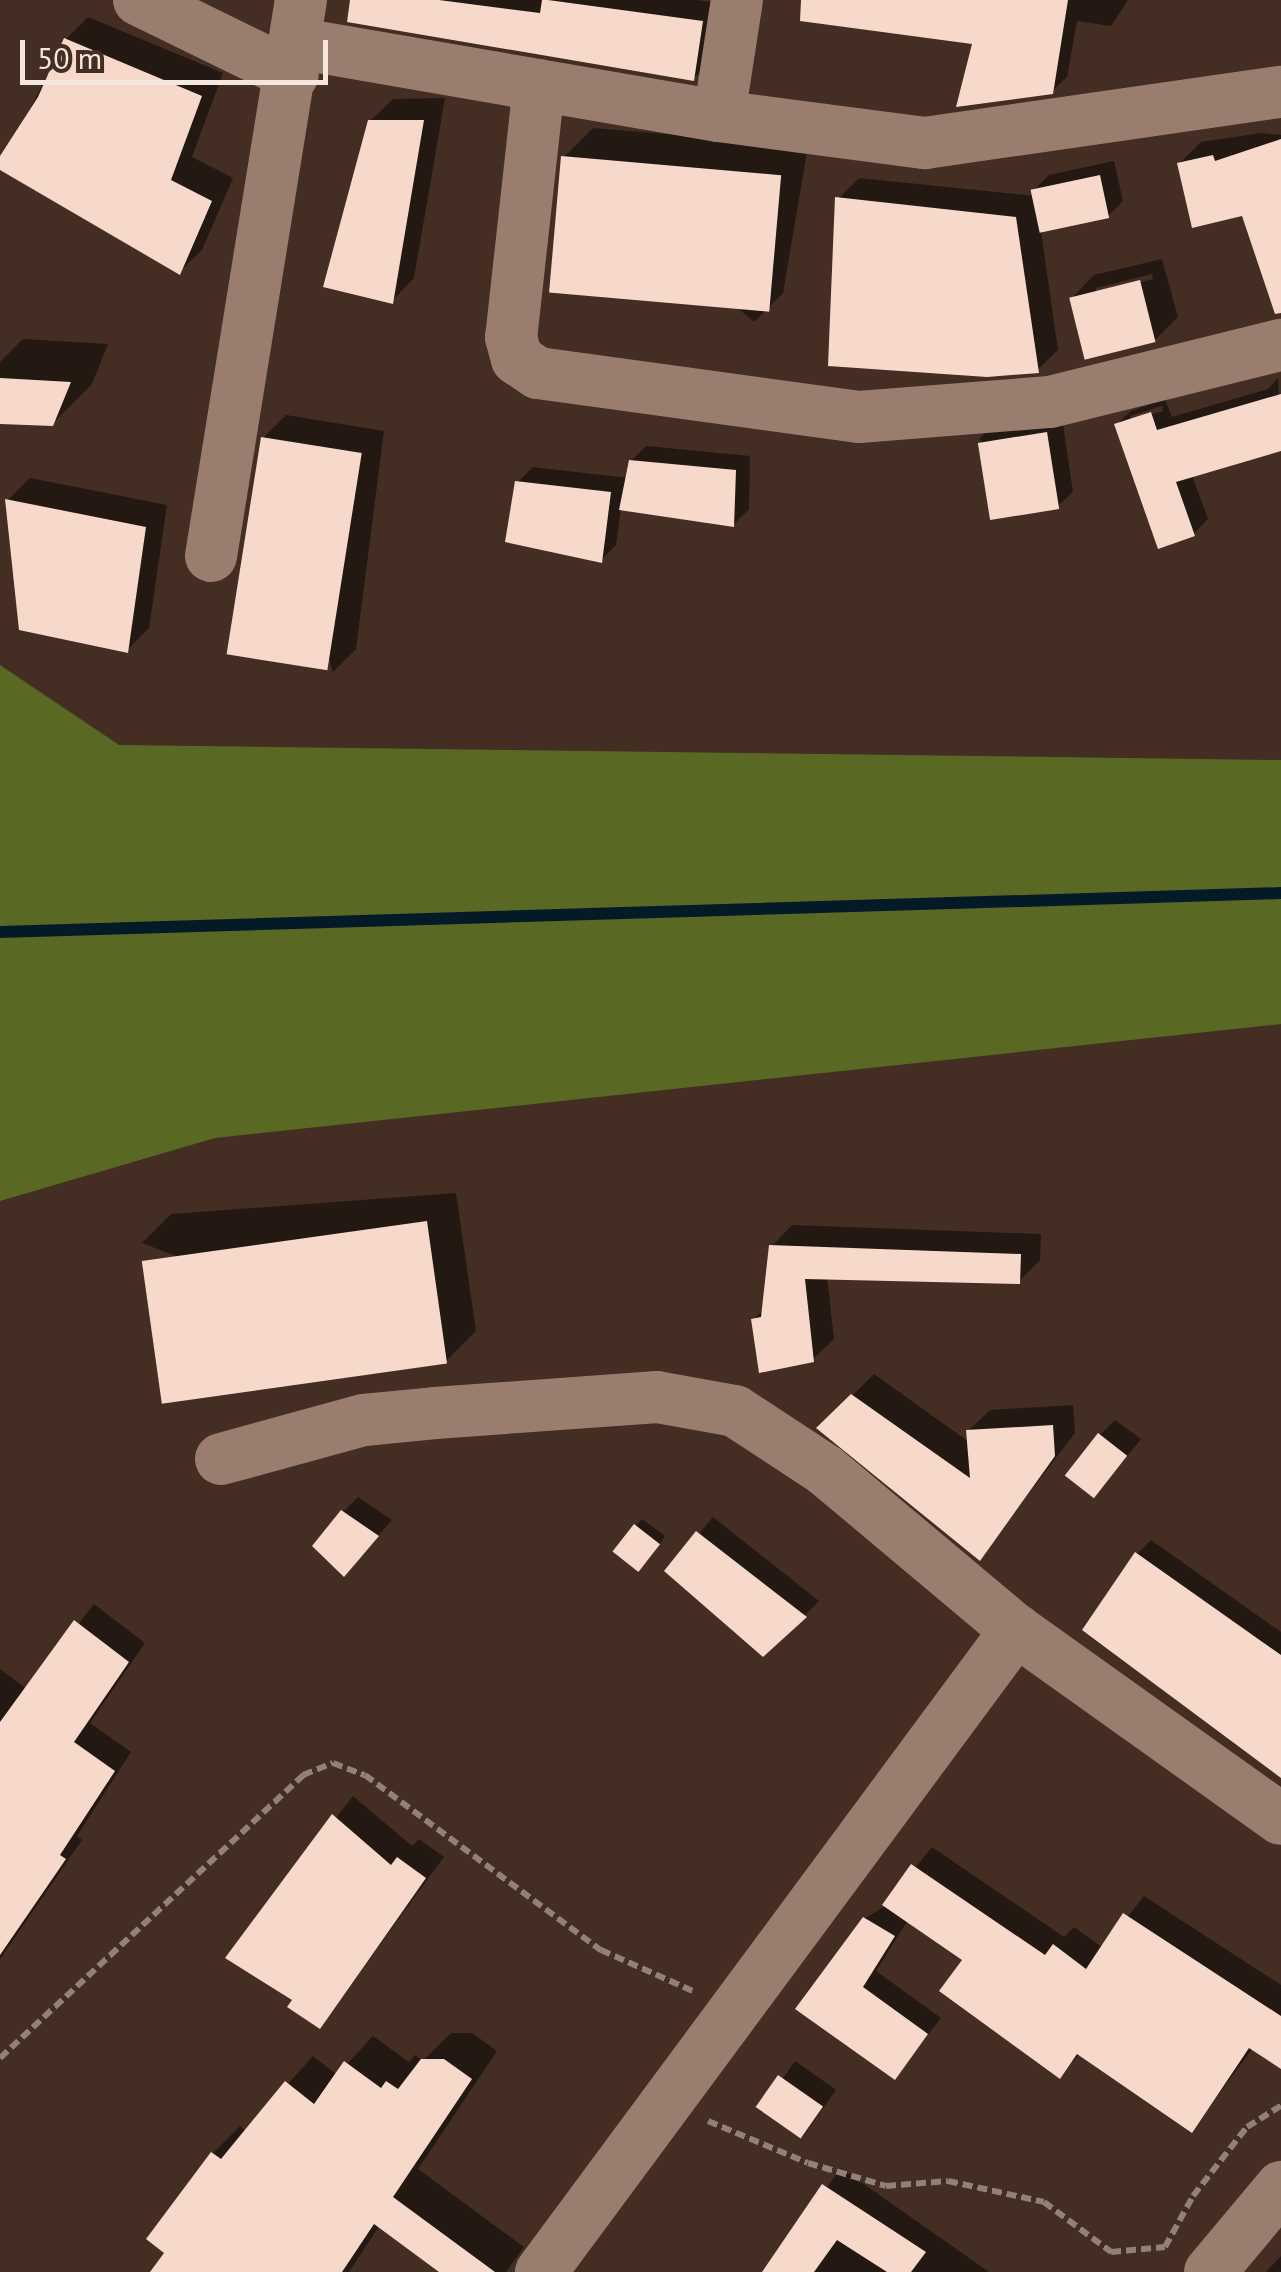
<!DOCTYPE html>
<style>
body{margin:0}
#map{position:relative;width:1281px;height:2272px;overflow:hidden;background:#442d22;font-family:"PT Sans",sans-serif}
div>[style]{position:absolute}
.forest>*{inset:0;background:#596924}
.shadow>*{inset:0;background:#0007;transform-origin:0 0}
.stream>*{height:12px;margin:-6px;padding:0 6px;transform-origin:6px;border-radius:6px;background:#041b27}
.building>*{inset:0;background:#f7d9cb;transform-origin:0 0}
.path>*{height:6px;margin-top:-3px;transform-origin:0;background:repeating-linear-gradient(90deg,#938076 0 10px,transparent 0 15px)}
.minor>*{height:52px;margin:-26px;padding:0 26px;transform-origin:26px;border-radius:26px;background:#997e70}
span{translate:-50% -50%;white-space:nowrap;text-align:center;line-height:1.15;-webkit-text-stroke:10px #442d22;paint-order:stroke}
.scale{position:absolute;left:20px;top:40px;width:308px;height:45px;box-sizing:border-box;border:5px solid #f5e6de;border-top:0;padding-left:12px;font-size:30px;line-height:35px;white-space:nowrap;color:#f5e6de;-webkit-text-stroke:8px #442d22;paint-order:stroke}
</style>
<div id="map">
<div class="forest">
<div style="clip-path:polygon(0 665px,119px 745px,1281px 760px,1281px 1024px,215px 1138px,0 1201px)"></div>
</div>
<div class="shadow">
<div style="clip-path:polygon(353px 0,696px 0,720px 3px,712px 60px,693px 79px)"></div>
<div style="clip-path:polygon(823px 0,1128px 0,1111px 26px,1077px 21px,1067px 77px,1051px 92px,975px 42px)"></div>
<div style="clip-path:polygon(88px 17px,223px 73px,192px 157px,233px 178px,202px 250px,179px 272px,0 167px,66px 39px)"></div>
<div style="clip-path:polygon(445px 98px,414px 278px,392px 301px,370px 121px,393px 99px)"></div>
<div style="clip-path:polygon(593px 128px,808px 146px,783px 293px,754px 322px,564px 157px)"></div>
<div style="clip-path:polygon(1261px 133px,1281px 135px,1281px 312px,1244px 213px,1180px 163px,1201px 142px)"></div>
<div style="clip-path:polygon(1114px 161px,1123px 201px,1108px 216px,1038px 210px,1058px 350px,1037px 370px,838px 199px,859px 178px,1036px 196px,1034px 190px,1049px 175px)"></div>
<div style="clip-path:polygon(evenodd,1162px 259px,1178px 317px,1155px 340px,1072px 298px,1094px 275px,1162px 259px,1152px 274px,1153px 279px,1096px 293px,1096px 288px,1152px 274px)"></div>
<div style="clip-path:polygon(23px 339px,108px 344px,92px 384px,52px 424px,0 421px,0 362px)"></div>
<div style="clip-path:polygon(evenodd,1278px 378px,1281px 449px,1192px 475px,1208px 519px,1193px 534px,1116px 425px,1131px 411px,1165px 399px,1172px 417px,1268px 389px,1278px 378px,1162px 406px,1163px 411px,1130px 421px,1130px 416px,1162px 406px)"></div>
<div style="clip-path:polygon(286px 415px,384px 431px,356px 649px,333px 672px,263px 438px)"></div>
<div style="clip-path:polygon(1062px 418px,1073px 492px,1057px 507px,979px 439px,994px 424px)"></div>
<div style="clip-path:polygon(646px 446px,750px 456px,749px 509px,734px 524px,621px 508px,616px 545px,601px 560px,518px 482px,533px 467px,628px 478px,631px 461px)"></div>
<div style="clip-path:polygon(30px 478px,167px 505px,149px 628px,127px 650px,8px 500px)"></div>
<div style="clip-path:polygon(456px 1193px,476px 1331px,447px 1360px,142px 1243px,171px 1214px)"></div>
<div style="clip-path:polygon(792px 1225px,1041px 1234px,1040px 1260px,1019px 1281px,827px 1277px,834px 1339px,813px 1359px,754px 1319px,764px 1309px,772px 1246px)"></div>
<div style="clip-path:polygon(874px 1374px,969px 1442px,968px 1431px,990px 1410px,1073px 1405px,1075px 1433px,980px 1557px,820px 1428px)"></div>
<div style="clip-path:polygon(1115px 1420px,1141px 1439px,1096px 1494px,1100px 1435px)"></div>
<div style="clip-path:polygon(358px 1497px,392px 1520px,359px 1558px,343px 1512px)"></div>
<div style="clip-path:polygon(713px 1517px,819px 1601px,805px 1615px,668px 1571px)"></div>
<div style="clip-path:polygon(642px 1519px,665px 1536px,647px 1562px,636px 1526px)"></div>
<div style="clip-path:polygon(1151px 1540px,1281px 1632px,1281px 1752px,1137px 1554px)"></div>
<div style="clip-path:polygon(94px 1604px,145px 1643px,90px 1723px,131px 1752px,77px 1836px,82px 1840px,0 1959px,0 1669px,27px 1689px)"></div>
<div style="clip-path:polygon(353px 1796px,412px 1846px,419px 1839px,444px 1857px,320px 2026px,295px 2000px,228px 1957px)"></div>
<div style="clip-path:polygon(932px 1847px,1064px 1937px,1074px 1927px,1103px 1948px,1144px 1896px,1281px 1985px,1281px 2067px,1253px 2048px,1192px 2130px,1081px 2053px,1059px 2075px,965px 1960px,908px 1920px,876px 1971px,941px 2018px,895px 2077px,799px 2008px,865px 1918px,885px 1906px)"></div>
<div style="clip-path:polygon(451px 2033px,472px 2033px,497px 2051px,418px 2169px,524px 2247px,506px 2272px,443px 2272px,380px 2225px,349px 2272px,154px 2272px,167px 2252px,149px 2239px,213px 2153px,240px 2126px,246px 2131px,313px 2056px,337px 2075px,373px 2036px,409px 2062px,415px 2055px,423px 2061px)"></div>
<div style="left:795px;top:2061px;width:50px;height:58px;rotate:35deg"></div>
<div style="clip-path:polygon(841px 2168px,989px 2272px,765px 2272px)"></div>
<div style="clip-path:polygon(1281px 2256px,1281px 2272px,1266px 2272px)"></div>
</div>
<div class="stream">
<div style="left:0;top:932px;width:1282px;rotate:-1.74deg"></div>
</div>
<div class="building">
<div style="clip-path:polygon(350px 0,439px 0,540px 13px,542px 0,548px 0,703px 21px,694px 81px,347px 22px)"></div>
<div style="clip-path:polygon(801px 0,1068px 0,1053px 94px,956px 107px,972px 44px,800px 21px)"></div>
<div style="clip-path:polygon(64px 38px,202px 96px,171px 180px,212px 201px,180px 275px,0 170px,0 156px,38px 97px)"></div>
<div style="clip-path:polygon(368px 120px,424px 120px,393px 304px,323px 287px)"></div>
<div style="clip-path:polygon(1281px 139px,1281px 313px,1275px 314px,1242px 216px,1192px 228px,1177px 163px,1213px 155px,1215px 161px)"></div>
<div style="left:561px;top:156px;width:221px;height:137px;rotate:5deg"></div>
<div style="left:1100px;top:175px;width:44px;height:71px;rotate:78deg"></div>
<div style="clip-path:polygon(835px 197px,1016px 217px,1039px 373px,987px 377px,828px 366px)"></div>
<div style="left:1140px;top:280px;width:64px;height:73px;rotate:76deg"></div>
<div style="clip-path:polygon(0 378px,71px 382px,53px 426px,0 424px)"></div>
<div style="clip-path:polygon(1281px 394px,1281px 451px,1176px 482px,1195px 536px,1158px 549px,1114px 424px,1151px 412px,1157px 430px)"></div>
<div style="left:1047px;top:432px;width:78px;height:70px;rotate:81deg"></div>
<div style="left:261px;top:437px;width:102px;height:220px;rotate:9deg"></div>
<div style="clip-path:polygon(629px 460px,736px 470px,734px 527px,619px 510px)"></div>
<div style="clip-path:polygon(515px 481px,611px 492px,602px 563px,505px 542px)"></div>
<div style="clip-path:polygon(5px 499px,146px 527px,128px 653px,19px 630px)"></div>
<div style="left:427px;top:1221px;width:144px;height:288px;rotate:82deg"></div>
<div style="clip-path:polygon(769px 1245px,1021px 1254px,1020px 1284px,805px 1279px,814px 1362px,759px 1373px,751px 1319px,761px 1317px)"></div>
<div style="clip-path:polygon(851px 1394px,970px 1478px,966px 1430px,1053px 1425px,1055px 1456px,980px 1561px,816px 1428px)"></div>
<div style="left:1098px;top:1433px;width:37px;height:54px;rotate:38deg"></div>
<div style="clip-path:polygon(341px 1510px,379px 1536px,344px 1577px,312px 1546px)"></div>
<div style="left:634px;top:1524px;width:33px;height:35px;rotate:38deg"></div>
<div style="clip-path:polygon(696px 1531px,807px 1617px,763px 1657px,664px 1571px)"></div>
<div style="clip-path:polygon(1135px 1552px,1281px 1655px,1281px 1778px,1082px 1630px)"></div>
<div style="clip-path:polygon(74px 1620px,129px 1662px,74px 1742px,115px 1771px,60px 1855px,66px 1859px,0 1955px,0 1722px)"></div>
<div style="clip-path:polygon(332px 1814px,391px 1865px,397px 1857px,426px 1878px,320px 2029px,287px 2007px,292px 2000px,225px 1958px)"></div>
<div style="clip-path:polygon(911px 1864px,1045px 1955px,1053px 1944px,1086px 1969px,1123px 1913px,1281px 2016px,1281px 2069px,1249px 2048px,1192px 2133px,1077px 2054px,1060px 2079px,939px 1991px,962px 1960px,882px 1905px)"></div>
<div style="clip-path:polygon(863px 1917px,895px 1936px,863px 1987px,928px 2034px,895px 2080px,795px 2009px)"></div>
<div style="clip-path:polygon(421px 2059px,444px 2059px,472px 2079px,393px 2197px,495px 2272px,439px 2272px,374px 2224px,342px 2272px,150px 2272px,164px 2253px,146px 2239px,211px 2152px,221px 2159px,285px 2081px,314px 2104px,344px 2061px,381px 2088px,386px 2081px,398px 2089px)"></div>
<div style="left:778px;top:2075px;width:55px;height:39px;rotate:35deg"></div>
<div style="clip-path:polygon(822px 2184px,926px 2252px,911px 2272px,887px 2272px,837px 2240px,814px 2272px,762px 2272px)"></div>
</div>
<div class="path">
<div style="left:0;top:2058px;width:415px;rotate:-43deg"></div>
<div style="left:303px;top:1775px;width:32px;rotate:-22deg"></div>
<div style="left:333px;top:1763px;width:34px;rotate:21deg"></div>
<div style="left:365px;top:1775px;width:294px;rotate:36.6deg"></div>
<div style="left:601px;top:1950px;width:103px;rotate:24.1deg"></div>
<div style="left:708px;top:2121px;width:108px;rotate:22.8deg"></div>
<div style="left:808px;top:2163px;width:81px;rotate:16.4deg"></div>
<div style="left:886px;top:2186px;width:62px;rotate:-4.6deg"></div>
<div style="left:948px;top:2181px;width:98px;rotate:12.3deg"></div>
<div style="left:1044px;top:2202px;width:84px;rotate:36.7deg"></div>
<div style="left:1111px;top:2252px;width:54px;rotate:-5.3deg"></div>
<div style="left:1165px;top:2247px;width:58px;rotate:-61.2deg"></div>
<div style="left:1193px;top:2196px;width:88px;rotate:-52deg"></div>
<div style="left:1247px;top:2127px;width:40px;rotate:-32deg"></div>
</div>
<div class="minor">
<div style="left:139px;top:0;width:171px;rotate:26deg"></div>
<div style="left:295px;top:43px;width:430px;rotate:9.8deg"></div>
<div style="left:719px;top:116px;width:208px;rotate:7.5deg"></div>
<div style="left:925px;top:143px;width:360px;rotate:-8.2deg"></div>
<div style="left:539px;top:85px;width:254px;rotate:96.3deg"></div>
<div style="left:511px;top:337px;width:23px;rotate:75deg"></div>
<div style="left:517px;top:359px;width:25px;rotate:34deg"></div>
<div style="left:538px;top:373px;width:324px;rotate:7.8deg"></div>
<div style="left:859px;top:417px;width:192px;rotate:-4.5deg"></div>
<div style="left:1050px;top:402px;width:238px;rotate:-13.9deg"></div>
<div style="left:719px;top:116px;width:117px;rotate:-81.2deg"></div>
<div style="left:211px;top:556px;width:563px;rotate:-80.81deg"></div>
<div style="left:221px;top:1459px;width:148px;rotate:-15.3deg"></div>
<div style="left:364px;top:1420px;width:71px;rotate:-5.6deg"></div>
<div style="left:435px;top:1413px;width:223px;rotate:-4.1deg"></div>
<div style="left:657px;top:1397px;width:79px;rotate:10.2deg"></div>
<div style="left:735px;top:1411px;width:108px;rotate:33.2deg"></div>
<div style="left:825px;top:1470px;width:249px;rotate:40deg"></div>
<div style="left:1016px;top:1630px;width:325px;rotate:35.5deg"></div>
<div style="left:541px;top:2272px;width:799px;rotate:-53.5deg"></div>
<div style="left:1210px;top:2272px;width:111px;rotate:-50.1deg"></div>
</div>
<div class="scale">50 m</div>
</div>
